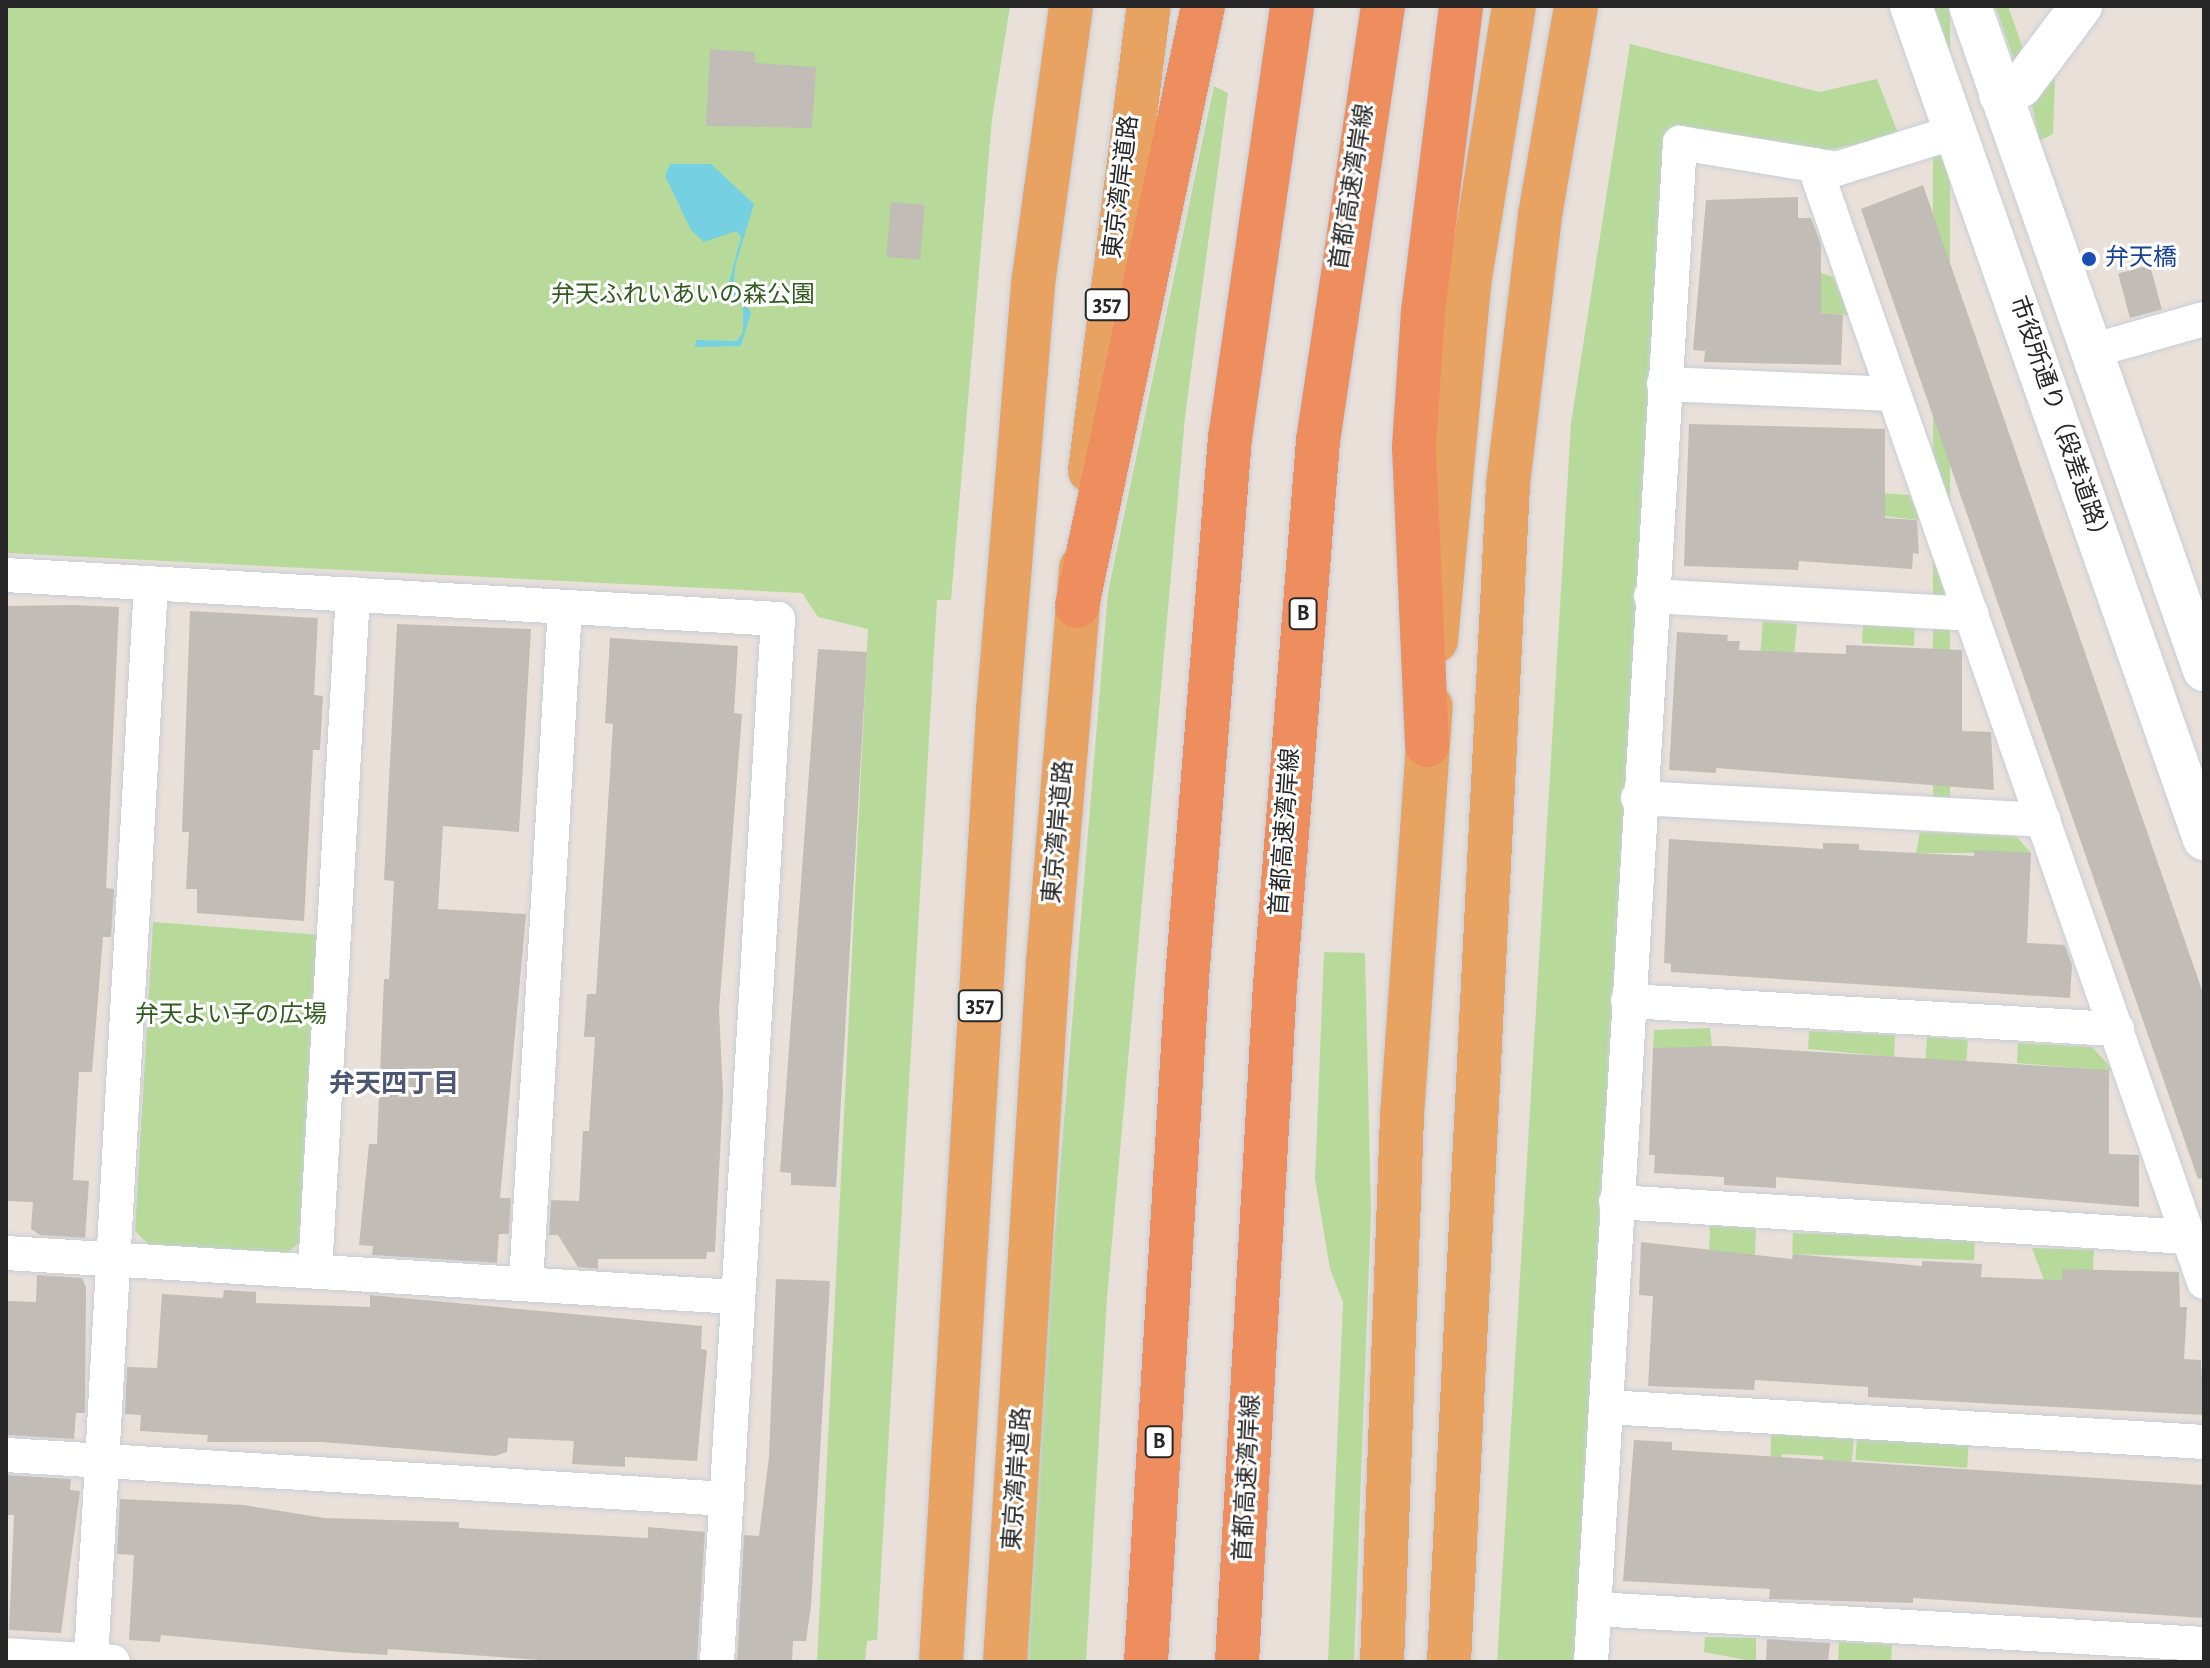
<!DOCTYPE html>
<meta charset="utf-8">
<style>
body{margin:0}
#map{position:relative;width:2210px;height:1668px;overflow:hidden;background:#e8e0d9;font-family:"Alegreya Sans","Noto Sans JP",sans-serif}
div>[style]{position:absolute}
.green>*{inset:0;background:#b7da9a;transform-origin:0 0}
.water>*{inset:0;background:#75d0e2}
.building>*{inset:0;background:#c1bcb5;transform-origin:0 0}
.roads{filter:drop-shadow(0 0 2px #c8cdd8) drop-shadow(0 0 2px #c8cdd8)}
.minor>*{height:34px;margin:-17px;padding:0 17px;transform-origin:17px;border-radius:17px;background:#fff}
.tertiary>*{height:42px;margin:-21px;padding:0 21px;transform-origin:21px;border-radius:21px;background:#fff}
.trunk>*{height:44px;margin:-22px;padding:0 22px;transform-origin:22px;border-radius:22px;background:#e8a362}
.motorway>*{height:44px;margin:-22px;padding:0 22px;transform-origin:22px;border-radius:22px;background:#ee8e5f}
.dots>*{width:22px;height:22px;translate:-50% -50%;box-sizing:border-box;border:4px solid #fff;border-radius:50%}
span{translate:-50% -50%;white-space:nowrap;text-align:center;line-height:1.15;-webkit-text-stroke:6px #fff;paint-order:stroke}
.shield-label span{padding:2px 6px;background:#fff;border:2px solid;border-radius:6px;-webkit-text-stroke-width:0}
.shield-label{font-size:22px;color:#272727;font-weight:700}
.street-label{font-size:24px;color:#272727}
.transit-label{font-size:24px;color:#164399}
.left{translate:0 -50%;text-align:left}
.park-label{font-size:24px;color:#325b1f}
.neighbourhood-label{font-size:26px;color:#4c5773;font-weight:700}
.frame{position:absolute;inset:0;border:8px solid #272727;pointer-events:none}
</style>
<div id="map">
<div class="green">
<div style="clip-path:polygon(6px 6px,1010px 6px,992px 119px,951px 600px,937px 600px,877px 1640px,867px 1641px,865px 1662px,817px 1662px,868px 629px,818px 617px,802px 593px,6px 553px)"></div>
<div style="left:1933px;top:6px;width:17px;height:818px"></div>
<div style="clip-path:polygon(1995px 6px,2008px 6px,2027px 60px,2014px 60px)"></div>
<div style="clip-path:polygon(1630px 44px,1819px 92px,1877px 79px,1899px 136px,1816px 152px,1665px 132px,1576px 1662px,1497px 1662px,1571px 423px)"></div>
<div style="clip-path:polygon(2050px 74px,2055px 80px,2053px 134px,2039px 141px,2032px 105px)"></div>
<div style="clip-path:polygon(1214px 86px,1228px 93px,1185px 417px,1107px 1298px,1086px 1662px,1019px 1662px,1108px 592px)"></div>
<div style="clip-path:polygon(1821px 273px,1833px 277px,1849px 315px,1783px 311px)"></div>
<div style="clip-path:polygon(1730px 483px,1909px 495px,1921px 520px,1872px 515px)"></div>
<div style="left:1763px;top:621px;width:34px;height:30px;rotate:5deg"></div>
<div style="left:1863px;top:624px;width:52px;height:19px;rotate:3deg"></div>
<div style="clip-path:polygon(1920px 832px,2017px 837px,2031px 853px,1916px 853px)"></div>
<div style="clip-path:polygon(153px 922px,320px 935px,302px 1241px,288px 1252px,149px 1245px,135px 1231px)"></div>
<div style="clip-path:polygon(1324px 952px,1365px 953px,1371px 1211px,1354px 1662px,1328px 1662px,1343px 1302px,1330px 1269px,1315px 1179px)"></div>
<div style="clip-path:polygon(1710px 1028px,1712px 1048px,1653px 1048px,1654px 1030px)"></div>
<div style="clip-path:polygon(1809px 1031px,1895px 1035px,1894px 1057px,1808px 1049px)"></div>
<div style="left:1927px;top:1037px;width:41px;height:30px;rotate:4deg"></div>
<div style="clip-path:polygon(2018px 1043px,2092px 1047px,2114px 1071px,2017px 1063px)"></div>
<div style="left:1710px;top:1226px;width:46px;height:32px;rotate:2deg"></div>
<div style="left:1793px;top:1233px;width:182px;height:21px;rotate:2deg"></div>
<div style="clip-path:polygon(2032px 1248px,2094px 1250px,2093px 1271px,2063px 1269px,2062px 1280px,2044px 1280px)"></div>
<div style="clip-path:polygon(1771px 1434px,1854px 1439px,1850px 1479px,1822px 1477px,1823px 1456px,1782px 1454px,1780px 1482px,1770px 1482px)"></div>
<div style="left:1857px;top:1437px;width:112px;height:23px;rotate:4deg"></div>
<div style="clip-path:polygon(1705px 1637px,1756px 1638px,1756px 1662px,1704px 1652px)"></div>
<div style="left:1839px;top:1642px;width:53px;height:19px;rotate:3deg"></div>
</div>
<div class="water">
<div style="clip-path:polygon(670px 164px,711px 164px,754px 204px,735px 267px,734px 285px,751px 313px,741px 346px,695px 347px,696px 340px,737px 341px,743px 332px,743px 307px,728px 286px,741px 237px,737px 231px,704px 242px,691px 230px,665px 176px)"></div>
</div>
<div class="building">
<div style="clip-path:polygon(710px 49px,755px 52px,755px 63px,816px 67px,812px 128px,706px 126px)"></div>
<div style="clip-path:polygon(1923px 185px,2204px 996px,2204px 1178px,2198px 1179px,1861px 209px)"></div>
<div style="clip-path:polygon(1798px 197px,1798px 218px,1811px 218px,1821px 244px,1821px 313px,1843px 315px,1841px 365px,1704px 362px,1705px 351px,1693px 350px,1706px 200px)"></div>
<div style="left:891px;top:202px;width:34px;height:55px;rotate:5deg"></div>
<div style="left:2150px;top:265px;width:46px;height:33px;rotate:75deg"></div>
<div style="clip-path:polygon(1689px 424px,1885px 429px,1885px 518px,1917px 520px,1919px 554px,1913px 553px,1912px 569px,1799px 561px,1798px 570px,1684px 566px)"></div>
<div style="clip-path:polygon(75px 605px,119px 607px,106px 888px,114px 889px,111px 937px,103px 937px,92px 1072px,79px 1072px,73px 1180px,89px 1181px,85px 1238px,40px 1235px,31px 1229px,33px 1202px,6px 1201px,6px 606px)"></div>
<div style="clip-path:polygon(190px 611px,318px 618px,314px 695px,323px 696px,320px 750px,313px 750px,304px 921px,197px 913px,197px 889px,186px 889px,189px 832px,182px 832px)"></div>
<div style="clip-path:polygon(397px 624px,531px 629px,519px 832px,443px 826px,438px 909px,526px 914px,500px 1198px,511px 1198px,509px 1234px,499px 1234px,497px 1263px,372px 1255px,373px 1246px,359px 1245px,369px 1144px,377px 1144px,384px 979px,389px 979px,394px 881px,384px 880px)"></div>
<div style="clip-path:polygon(1677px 632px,1728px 635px,1727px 641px,1740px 641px,1739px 650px,1846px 654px,1846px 645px,1962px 650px,1962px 731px,1991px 732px,1994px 790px,1716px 768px,1716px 773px,1669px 770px)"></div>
<div style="clip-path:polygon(610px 638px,738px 646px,734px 713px,742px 714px,719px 1010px,723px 1094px,715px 1252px,707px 1252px,706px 1259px,598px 1259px,598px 1269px,578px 1267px,558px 1235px,549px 1235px,551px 1200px,579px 1201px,583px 1131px,589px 1131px,595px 1037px,584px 1037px,587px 994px,596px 994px,605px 853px,613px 724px,605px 723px)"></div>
<div style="clip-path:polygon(818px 649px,867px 652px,836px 1187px,791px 1185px,791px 1173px,780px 1172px)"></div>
<div style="clip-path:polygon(1669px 839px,1823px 849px,1823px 843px,1859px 844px,1859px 850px,1974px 856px,1975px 850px,2031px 853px,2027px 943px,2065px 945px,2072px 965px,2070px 998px,1671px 972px,1671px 964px,1664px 963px)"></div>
<div style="clip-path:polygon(1722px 1046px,2109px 1070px,2109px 1154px,2139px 1155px,2139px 1207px,1776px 1177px,1776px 1188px,1724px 1185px,1724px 1177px,1654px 1173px,1655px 1155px,1649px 1155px,1653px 1048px)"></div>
<div style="clip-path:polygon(1641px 1242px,1792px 1259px,1793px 1254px,1922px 1266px,1922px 1261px,1982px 1264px,1981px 1277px,2062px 1280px,2062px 1269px,2179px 1272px,2180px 1307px,2187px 1307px,2184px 1359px,2201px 1360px,2204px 1415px,1868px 1397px,1868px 1387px,1755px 1380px,1754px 1390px,1648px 1386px,1653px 1296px,1639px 1295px)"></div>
<div style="clip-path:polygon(37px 1275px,82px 1278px,86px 1287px,85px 1413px,76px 1413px,74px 1439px,6px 1435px,6px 1301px,36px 1302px)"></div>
<div style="clip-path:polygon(776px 1279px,830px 1281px,811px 1606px,806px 1641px,793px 1641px,792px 1662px,737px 1662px,744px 1535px,759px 1536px,769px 1457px)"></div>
<div style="clip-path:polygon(224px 1290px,256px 1292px,256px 1303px,370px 1307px,370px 1295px,702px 1326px,701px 1349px,707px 1350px,697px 1461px,625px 1457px,625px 1467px,572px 1464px,574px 1441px,508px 1438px,507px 1452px,495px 1456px,322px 1442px,207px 1442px,208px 1435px,140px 1431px,141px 1415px,125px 1414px,127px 1367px,157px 1368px,162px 1294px,223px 1298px)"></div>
<div style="clip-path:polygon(1634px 1440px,1672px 1442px,1672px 1450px,2204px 1485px,2204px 1618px,1913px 1598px,1913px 1603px,1769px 1599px,1770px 1589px,1623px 1581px)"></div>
<div style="clip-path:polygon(6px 1475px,71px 1479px,70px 1490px,80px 1491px,61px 1633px,9px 1630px,14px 1515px,6px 1515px)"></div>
<div style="clip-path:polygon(120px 1499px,244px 1505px,324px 1518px,459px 1522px,459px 1528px,648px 1538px,648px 1527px,705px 1532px,697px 1662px,568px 1662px,388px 1649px,387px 1655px,340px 1652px,161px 1635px,160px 1642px,129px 1640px,134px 1555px,117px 1554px)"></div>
<div style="clip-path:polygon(1767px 1639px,1830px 1643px,1828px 1662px,1766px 1662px)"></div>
</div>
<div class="roads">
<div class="minor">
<div style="left:1814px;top:165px;width:22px;rotate:10deg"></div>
<div style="left:1836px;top:169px;width:128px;rotate:-17.3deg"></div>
<div style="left:2095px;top:350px;width:113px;rotate:-15.9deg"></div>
<div style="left:1664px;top:384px;width:230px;rotate:2.5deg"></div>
<div style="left:6px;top:575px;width:773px;rotate:3.26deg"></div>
<div style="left:778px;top:619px;width:1045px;rotate:93.35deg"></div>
<div style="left:1651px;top:596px;width:321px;rotate:3.2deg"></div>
<div style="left:1638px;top:798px;width:406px;rotate:3.1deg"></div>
<div style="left:1628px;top:1001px;width:490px;rotate:3.3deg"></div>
<div style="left:1616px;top:1202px;width:573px;rotate:3.5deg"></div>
<div style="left:6px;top:1253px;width:730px;rotate:3.45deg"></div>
<div style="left:315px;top:1271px;width:678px;rotate:-86.79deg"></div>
<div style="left:526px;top:1283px;width:677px;rotate:-86.7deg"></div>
<div style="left:1606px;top:1407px;width:599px;rotate:3.35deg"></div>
<div style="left:6px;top:1455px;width:722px;rotate:3.49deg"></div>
<div style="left:1595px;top:1609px;width:610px;rotate:3.29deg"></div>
<div style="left:6px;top:1655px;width:107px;rotate:3.7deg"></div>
<div style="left:91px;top:1660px;width:1078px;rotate:-86.81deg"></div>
<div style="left:1591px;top:1662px;width:1522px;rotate:-86.65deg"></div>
<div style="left:1680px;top:143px;width:136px;rotate:9.3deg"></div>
<div style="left:1814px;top:165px;width:1183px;rotate:70.75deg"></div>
</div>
<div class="tertiary">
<div style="left:1911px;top:6px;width:883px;rotate:70.62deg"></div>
<div style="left:1970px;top:6px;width:704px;rotate:70.59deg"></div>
<div style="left:2000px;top:95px;width:23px;rotate:-23deg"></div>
<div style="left:2021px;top:86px;width:100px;rotate:-53.1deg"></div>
</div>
<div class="trunk">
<div style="left:1090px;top:471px;width:469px;rotate:-82.8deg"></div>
<div style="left:1436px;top:641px;width:359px;rotate:-84.7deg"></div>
<div style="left:1469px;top:284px;width:282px;rotate:-80.8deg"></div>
<div style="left:941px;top:1662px;width:953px;rotate:-86.57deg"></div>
<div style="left:998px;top:711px;width:428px;rotate:-85.3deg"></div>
<div style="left:1033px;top:284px;width:281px;rotate:-82.2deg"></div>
<div style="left:1005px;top:1662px;width:701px;rotate:-86.48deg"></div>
<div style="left:1048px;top:962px;width:396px;rotate:-85.2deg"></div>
<div style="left:1382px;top:1662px;width:546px;rotate:-87.9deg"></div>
<div style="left:1402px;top:1116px;width:411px;rotate:-86deg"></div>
<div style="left:1449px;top:1662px;width:1179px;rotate:-87.13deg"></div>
<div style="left:1508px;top:484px;width:271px;rotate:-83.2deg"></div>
<div style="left:1540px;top:215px;width:212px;rotate:-80.2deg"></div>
</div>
<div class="motorway">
<div style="left:1077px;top:606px;width:613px;rotate:-78.14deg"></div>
<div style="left:1427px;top:745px;width:298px;rotate:-92.5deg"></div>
<div style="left:1414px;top:447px;width:135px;rotate:-86.2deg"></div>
<div style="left:1423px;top:312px;width:308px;rotate:-82.9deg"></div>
<div style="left:1146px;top:1662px;width:684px;rotate:-86.56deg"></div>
<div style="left:1187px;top:979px;width:543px;rotate:-85.46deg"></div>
<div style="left:1230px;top:438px;width:436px;rotate:-81.8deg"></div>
<div style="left:1237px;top:1662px;width:678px;rotate:-86.79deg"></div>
<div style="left:1275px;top:985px;width:546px;rotate:-85.48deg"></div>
<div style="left:1318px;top:441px;width:440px;rotate:-81.5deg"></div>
</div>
</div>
<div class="dots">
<div style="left:2089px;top:259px;background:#1a4fb4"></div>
</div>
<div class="shield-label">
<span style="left:1107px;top:305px">357</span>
<span style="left:1303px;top:614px">B</span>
<span style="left:980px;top:1006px">357</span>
<span style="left:1159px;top:1442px">B</span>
</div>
<div class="street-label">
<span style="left:1122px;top:187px;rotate:-83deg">東京湾岸道路</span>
<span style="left:1353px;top:187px;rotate:-81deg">首都高速湾岸線</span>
<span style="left:2059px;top:422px;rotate:71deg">市役所通り（段差道路）</span>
<span style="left:1059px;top:832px;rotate:-85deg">東京湾岸道路</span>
<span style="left:1286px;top:832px;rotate:-86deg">首都高速湾岸線</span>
<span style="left:1248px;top:1478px;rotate:-87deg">首都高速湾岸線</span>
<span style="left:1018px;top:1479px;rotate:-86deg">東京湾岸道路</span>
</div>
<div class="transit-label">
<span class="left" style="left:2105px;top:259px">弁天橋</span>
</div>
<div class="park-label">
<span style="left:683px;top:296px">弁天ふれいあいの森公園</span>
<span style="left:231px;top:1016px">弁天よい子の広場</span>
</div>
<div class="neighbourhood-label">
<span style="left:394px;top:1085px">弁天四丁目</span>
</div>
<div class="frame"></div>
</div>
